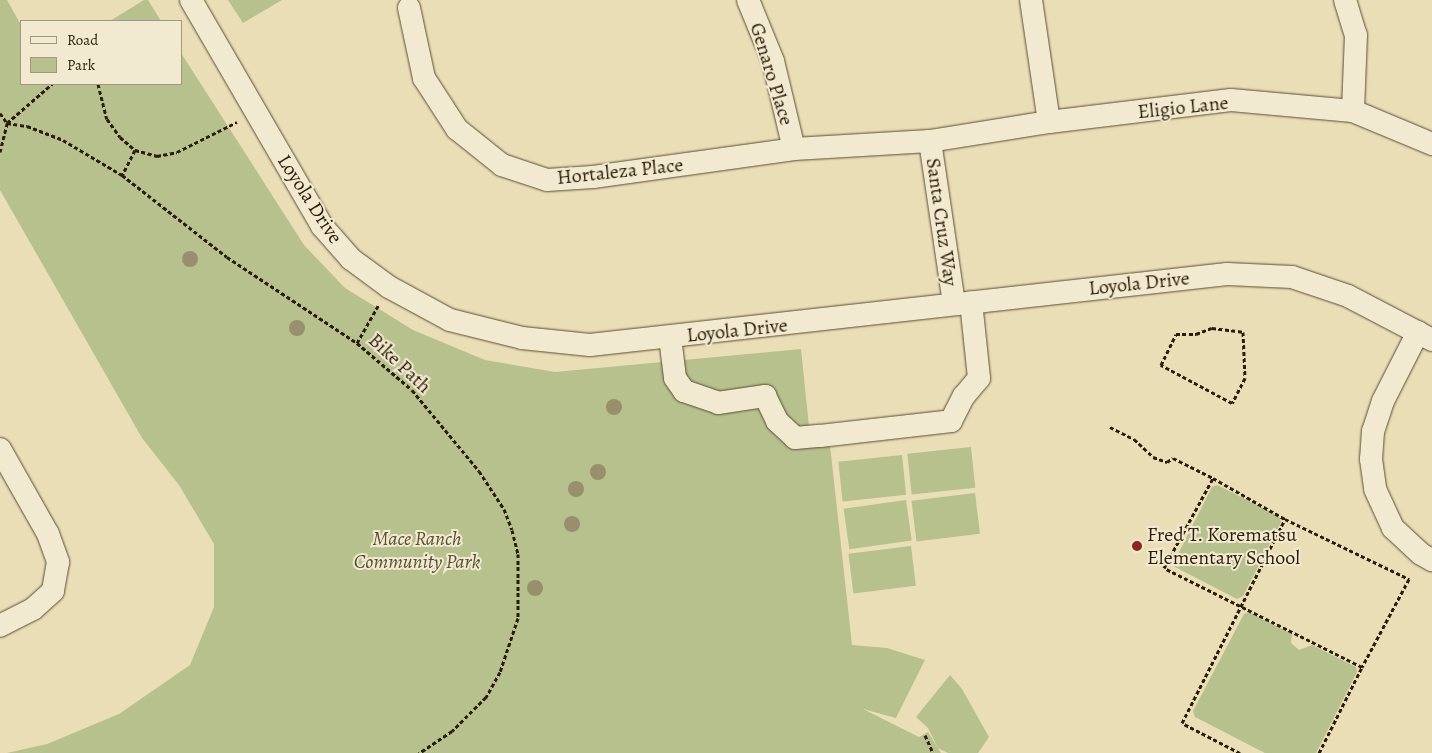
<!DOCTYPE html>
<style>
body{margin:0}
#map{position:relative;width:1432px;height:753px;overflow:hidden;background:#e9deb6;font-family:Alegreya,serif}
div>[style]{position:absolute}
.green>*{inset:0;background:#b6c18e;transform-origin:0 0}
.path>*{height:3px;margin-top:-1.5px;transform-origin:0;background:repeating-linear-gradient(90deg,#2c1c07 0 4px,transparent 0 6.5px)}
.roads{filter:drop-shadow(0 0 1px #5b4c33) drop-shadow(0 0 1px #5b4c33)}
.minor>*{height:22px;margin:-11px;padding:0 11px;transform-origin:11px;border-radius:11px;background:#f1ead0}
.trees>*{width:16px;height:16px;margin:-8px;border-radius:50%;background:#988f6c}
.dots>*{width:14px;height:14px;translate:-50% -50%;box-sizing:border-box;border:2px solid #f1ead0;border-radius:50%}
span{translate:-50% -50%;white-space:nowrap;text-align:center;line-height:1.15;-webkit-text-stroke:4px #f1ead0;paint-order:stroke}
.street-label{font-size:20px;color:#2c1c07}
.poi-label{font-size:20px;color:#2c1c07}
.left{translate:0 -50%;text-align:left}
.park-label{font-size:20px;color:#554e30;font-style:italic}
.legend{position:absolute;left:20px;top:20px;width:162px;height:65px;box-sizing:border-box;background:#f1ead0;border:1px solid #a29880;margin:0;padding:6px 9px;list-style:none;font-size:15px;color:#2c1c07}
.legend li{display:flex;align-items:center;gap:10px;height:25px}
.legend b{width:25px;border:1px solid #a29880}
</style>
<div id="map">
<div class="green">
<div style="clip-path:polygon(0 0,7px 0,21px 25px,21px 84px,181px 84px,181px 53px,304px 245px,345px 288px,413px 330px,485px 360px,555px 372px,801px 349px,811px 446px,830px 445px,852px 645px,887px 648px,925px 660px,896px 718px,863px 709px,919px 737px,928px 732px,941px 753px,7px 753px,47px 744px,119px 714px,190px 665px,214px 607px,214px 544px,179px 485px,142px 438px,0 190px)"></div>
<div style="clip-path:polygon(144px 0,148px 0,161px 21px,110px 21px)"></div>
<div style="clip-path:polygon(228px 0,282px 0,243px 23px)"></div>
<div style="left:971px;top:447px;width:41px;height:64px;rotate:84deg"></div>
<div style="left:902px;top:455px;width:40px;height:64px;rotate:84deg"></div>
<div style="clip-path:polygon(1217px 485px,1279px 516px,1281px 522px,1243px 596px,1237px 599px,1175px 567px,1174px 562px,1212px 487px)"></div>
<div style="left:975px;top:493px;width:41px;height:64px;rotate:83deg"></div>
<div style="left:906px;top:500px;width:41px;height:63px;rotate:82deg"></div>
<div style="left:911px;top:546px;width:40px;height:63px;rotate:83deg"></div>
<div style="clip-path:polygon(1249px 612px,1292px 634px,1291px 643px,1299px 650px,1312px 645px,1356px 667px,1357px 672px,1316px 753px,1265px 753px,1195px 717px,1193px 711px,1244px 614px)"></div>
<div style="clip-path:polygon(950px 675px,962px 689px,989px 737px,978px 753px,948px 753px,938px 748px,928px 728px,916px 717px)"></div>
</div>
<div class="path">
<div style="left:98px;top:84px;width:36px;rotate:76deg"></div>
<div style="left:107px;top:119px;width:22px;rotate:54deg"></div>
<div style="left:120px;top:137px;width:20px;rotate:41deg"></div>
<div style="left:135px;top:150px;width:28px;rotate:117deg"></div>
<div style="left:0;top:113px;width:12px;rotate:55deg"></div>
<div style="left:7px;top:123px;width:20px;rotate:9deg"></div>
<div style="left:27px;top:126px;width:39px;rotate:21deg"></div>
<div style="left:63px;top:140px;width:69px;rotate:30.7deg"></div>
<div style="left:122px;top:175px;width:133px;rotate:38deg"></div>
<div style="left:227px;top:257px;width:156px;rotate:33.5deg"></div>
<div style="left:357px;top:343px;width:72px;rotate:40.5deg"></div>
<div style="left:412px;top:390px;width:105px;rotate:50.4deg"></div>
<div style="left:479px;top:471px;width:45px;rotate:56.7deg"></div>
<div style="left:504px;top:509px;width:22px;rotate:69deg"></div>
<div style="left:512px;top:530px;width:25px;rotate:76deg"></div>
<div style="left:518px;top:554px;width:64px;rotate:90deg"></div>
<div style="left:518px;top:618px;width:57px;rotate:108.4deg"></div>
<div style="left:500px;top:672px;width:29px;rotate:119deg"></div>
<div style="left:486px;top:697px;width:48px;rotate:135deg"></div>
<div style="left:452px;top:731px;width:40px;rotate:146deg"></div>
<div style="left:135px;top:150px;width:23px;rotate:15deg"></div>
<div style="left:157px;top:156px;width:20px;rotate:-11deg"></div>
<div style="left:177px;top:152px;width:67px;rotate:-26.6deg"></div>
<div style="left:0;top:152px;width:30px;rotate:-76deg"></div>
<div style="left:7px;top:123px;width:60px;rotate:-40.9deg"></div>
<div style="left:1212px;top:328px;width:31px;rotate:7deg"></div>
<div style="left:1243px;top:332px;width:46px;rotate:87.5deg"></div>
<div style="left:1245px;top:378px;width:28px;rotate:117deg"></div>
<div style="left:1232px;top:403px;width:81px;rotate:-151.8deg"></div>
<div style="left:1161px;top:365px;width:34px;rotate:-64deg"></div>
<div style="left:1176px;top:334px;width:20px"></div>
<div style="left:1196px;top:334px;width:17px;rotate:-21deg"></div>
<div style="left:357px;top:343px;width:43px;rotate:-60.4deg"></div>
<div style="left:1110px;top:427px;width:27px;rotate:27deg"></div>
<div style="left:1134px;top:439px;width:26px;rotate:43deg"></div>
<div style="left:1153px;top:457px;width:15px;rotate:20deg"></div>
<div style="left:1167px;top:462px;width:7px;rotate:-34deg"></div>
<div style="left:1173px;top:458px;width:45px;rotate:26.6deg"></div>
<div style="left:1213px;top:478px;width:83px;rotate:29.7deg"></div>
<div style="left:1285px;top:519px;width:138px;rotate:25.8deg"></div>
<div style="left:1409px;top:579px;width:100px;rotate:118.1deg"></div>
<div style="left:1362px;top:667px;width:221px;rotate:-153.4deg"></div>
<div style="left:1164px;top:568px;width:102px;rotate:-61.4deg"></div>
<div style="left:925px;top:735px;width:20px;rotate:66deg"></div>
<div style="left:1240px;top:753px;width:65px;rotate:-152.7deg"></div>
<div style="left:1182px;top:723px;width:229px;rotate:-63.2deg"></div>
<div style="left:1319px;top:753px;width:96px;rotate:-63.4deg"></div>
</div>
<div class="roads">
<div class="minor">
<div style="left:191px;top:0;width:261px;rotate:59.9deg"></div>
<div style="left:322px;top:226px;width:44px;rotate:48.7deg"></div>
<div style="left:351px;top:259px;width:47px;rotate:36.4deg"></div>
<div style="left:389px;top:287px;width:69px;rotate:28.4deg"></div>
<div style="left:450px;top:320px;width:74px;rotate:14deg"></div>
<div style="left:522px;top:338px;width:68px;rotate:5.9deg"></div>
<div style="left:590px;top:345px;width:641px;rotate:-6.36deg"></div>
<div style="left:1227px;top:274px;width:65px;rotate:2.6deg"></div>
<div style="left:1292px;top:277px;width:59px;rotate:18.7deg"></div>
<div style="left:1348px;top:296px;width:95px;rotate:27.6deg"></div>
<div style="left:748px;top:0;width:66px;rotate:67.7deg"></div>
<div style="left:773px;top:61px;width:90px;rotate:76.6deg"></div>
<div style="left:1031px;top:0;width:123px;rotate:81.6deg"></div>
<div style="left:1345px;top:0;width:37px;rotate:73deg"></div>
<div style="left:1356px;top:35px;width:76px;rotate:92.3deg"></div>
<div style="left:409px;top:8px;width:72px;rotate:77.9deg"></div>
<div style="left:424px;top:78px;width:61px;rotate:57.1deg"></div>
<div style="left:457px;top:129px;width:58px;rotate:38.7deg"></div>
<div style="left:502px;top:165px;width:47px;rotate:18.4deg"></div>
<div style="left:547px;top:180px;width:46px;rotate:-3.7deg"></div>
<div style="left:593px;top:177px;width:203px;rotate:-7.9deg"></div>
<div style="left:794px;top:149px;width:136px;rotate:-3.4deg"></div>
<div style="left:930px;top:141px;width:121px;rotate:-9.1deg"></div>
<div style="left:1049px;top:122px;width:183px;rotate:-6.9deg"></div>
<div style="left:1231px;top:100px;width:122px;rotate:5.2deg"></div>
<div style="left:1353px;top:111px;width:86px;rotate:22.7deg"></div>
<div style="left:930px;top:141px;width:164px;rotate:81.6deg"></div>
<div style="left:1418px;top:332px;width:77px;rotate:116.9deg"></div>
<div style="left:1383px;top:401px;width:32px;rotate:108deg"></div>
<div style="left:1373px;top:431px;width:28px;rotate:94deg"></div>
<div style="left:1371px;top:459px;width:30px;rotate:82deg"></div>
<div style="left:1375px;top:489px;width:43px;rotate:65.2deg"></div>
<div style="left:1393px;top:528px;width:38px;rotate:43deg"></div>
<div style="left:1421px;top:554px;width:13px;rotate:29deg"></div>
<div style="left:670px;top:337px;width:41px;rotate:83deg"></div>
<div style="left:675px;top:378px;width:16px;rotate:55deg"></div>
<div style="left:684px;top:391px;width:36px;rotate:19deg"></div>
<div style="left:718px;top:403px;width:48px;rotate:-8.5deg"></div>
<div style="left:765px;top:396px;width:28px;rotate:64deg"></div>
<div style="left:777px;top:421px;width:25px;rotate:43deg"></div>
<div style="left:795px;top:438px;width:25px;rotate:-5deg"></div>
<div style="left:820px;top:436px;width:132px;rotate:-6.5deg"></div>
<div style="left:951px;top:421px;width:28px;rotate:-63deg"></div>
<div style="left:964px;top:396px;width:23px;rotate:-50deg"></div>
<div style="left:979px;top:378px;width:76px;rotate:-96deg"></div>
<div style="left:0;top:449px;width:98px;rotate:60.5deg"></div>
<div style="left:48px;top:534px;width:30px;rotate:70deg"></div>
<div style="left:58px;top:562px;width:29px;rotate:100deg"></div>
<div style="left:53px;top:591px;width:27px;rotate:138deg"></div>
<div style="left:33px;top:609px;width:37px;rotate:153deg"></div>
</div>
</div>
<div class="trees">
<div style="left:190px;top:259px"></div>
<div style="left:297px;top:328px"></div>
<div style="left:614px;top:407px"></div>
<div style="left:598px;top:472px"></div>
<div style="left:576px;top:489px"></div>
<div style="left:572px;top:524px"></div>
<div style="left:535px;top:588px"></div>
</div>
<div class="dots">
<div style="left:1137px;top:546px;background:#8f2418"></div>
</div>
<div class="street-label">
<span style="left:772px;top:74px;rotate:73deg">Genaro Place</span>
<span style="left:1183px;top:107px;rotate:-6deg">Eligio Lane</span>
<span style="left:620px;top:171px;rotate:-6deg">Hortaleza Place</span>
<span style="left:310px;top:199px;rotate:57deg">Loyola Drive</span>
<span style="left:942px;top:222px;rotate:82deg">Santa Cruz Way</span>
<span style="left:1139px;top:283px;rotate:-6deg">Loyola Drive</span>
<span style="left:737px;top:330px;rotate:-6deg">Loyola Drive</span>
<span style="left:400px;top:363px;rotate:43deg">Bike Path</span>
</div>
<div class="poi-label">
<span class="left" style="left:1147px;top:546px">Fred T. Korematsu<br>Elementary School</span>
</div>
<div class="park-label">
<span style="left:417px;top:550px">Mace Ranch<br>Community Park</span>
</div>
<ul class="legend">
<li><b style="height:6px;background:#f1ead0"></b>Road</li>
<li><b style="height:14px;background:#b6c18e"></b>Park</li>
</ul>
</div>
